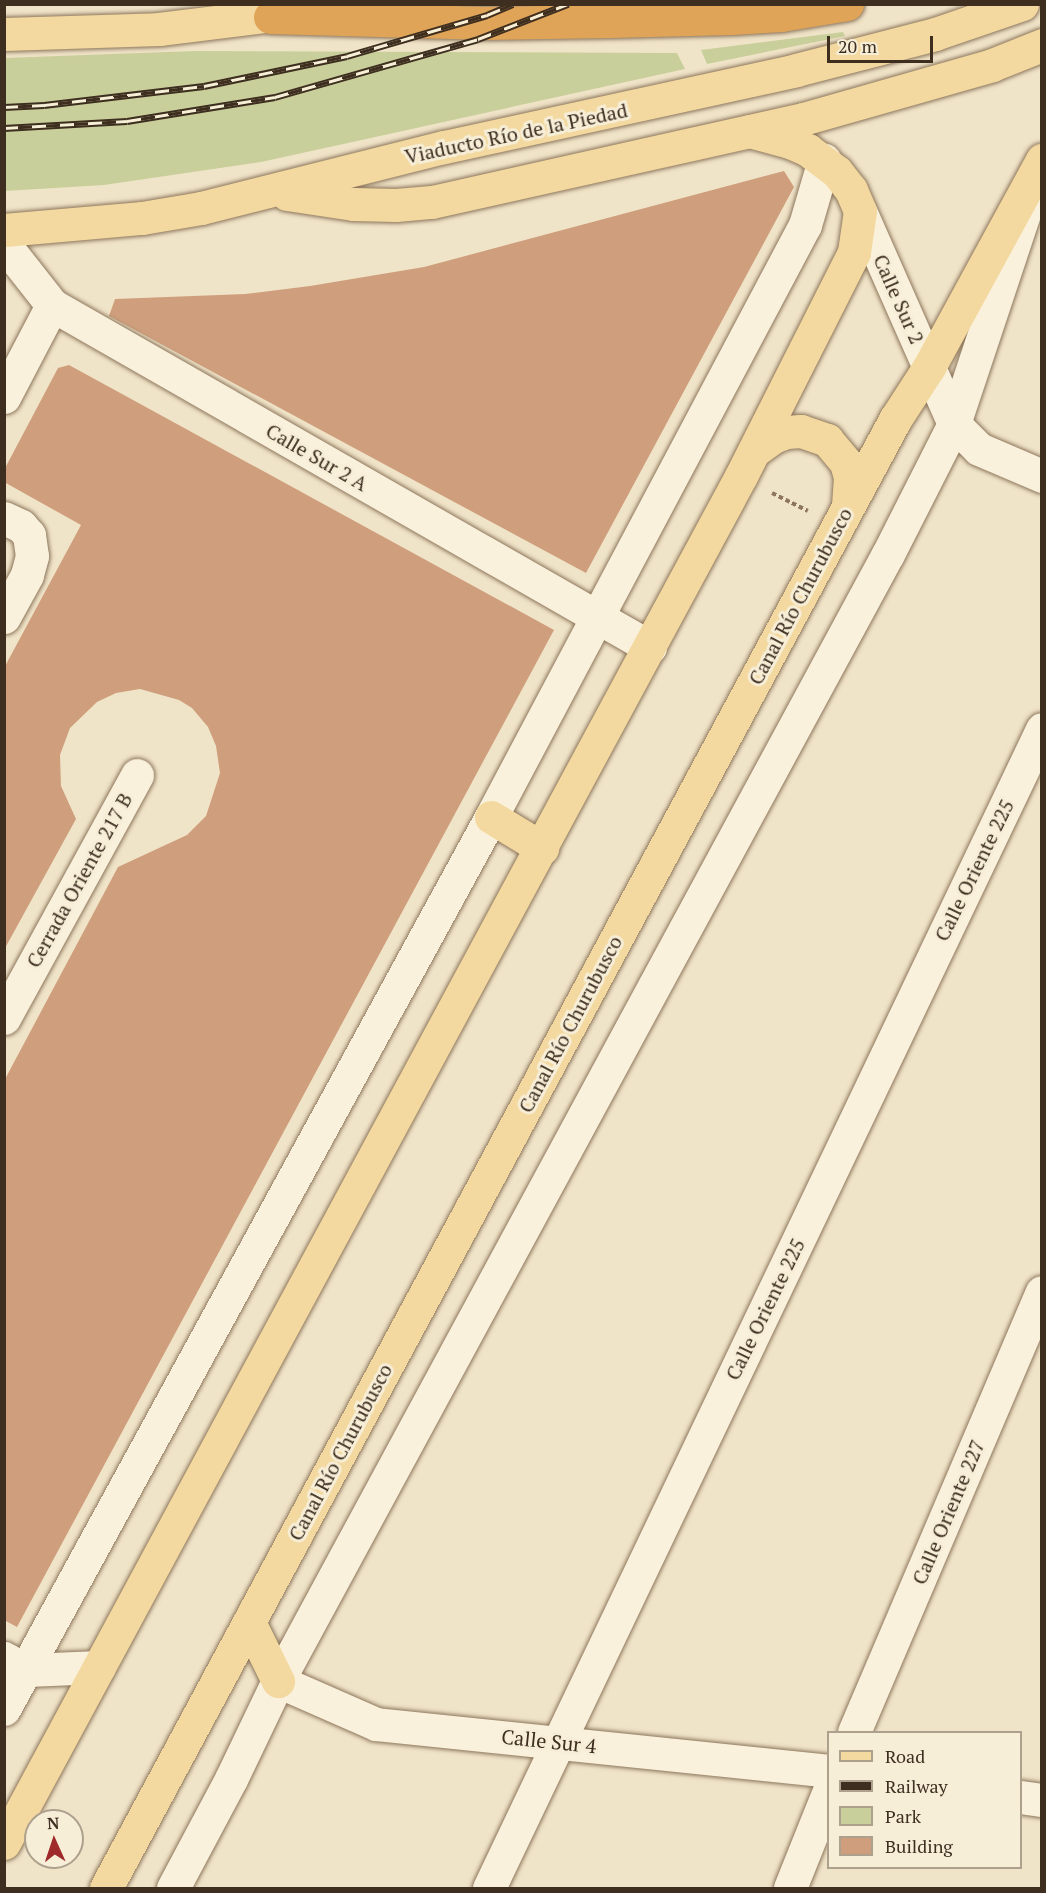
<!DOCTYPE html>
<meta charset="utf-8">
<style>
body{margin:0}
#map{position:relative;width:1046px;height:1893px;overflow:hidden;background:#f0e4c8;font-family:"PT Serif",serif}
div>[style]{position:absolute}
.green>*{inset:0;background:#c9cf9b}
.building>*{inset:0;background:#cf9f7d}
.path>*{height:4px;margin-top:-2px;transform-origin:0;background:repeating-linear-gradient(90deg,#8d765c 0 4.5px,transparent 0 7.5px)}
.roads{filter:drop-shadow(0 0 2px #8d765c) drop-shadow(0 0 2px #8d765c)}
.minor>*{height:33px;margin:-16.5px;padding:0 16.5px;transform-origin:16.5px;border-radius:16.5px;background:#faf1dc}
.major>*{height:33px;margin:-16.5px;padding:0 16.5px;transform-origin:16.5px;border-radius:16.5px;background:#f3d9a0}
.highway>*{height:33px;margin:-16.5px;padding:0 16.5px;transform-origin:16.5px;border-radius:16.5px;background:#e0a458}
.rail>*{height:7px;margin-top:-3.5px;transform-origin:0;background:repeating-linear-gradient(90deg,#f7eed8 0 14px,#3d2e20 0 28px);box-sizing:border-box;border-block:2px solid #3d2e20}
span{translate:-50% -50%;white-space:nowrap;text-align:center;line-height:1.15;-webkit-text-stroke:6px #f7eed8;paint-order:stroke}
.street-label{font-size:20px;color:#3d2e20}
.frame{position:absolute;inset:0;border:6px solid #3d2e20;pointer-events:none}
.legend{position:absolute;left:827px;top:1731px;width:195px;height:138px;box-sizing:border-box;background:#f7eed8;border:2px solid #ada18e;margin:0;padding:8px 10px;list-style:none;font-size:18px;color:#3d2e20}
.legend li{display:flex;align-items:center;gap:12px;height:30px}
.legend b{width:30px;border:2px solid #ada18e}
.north{position:absolute;left:24px;top:1809px;width:60px;height:60px;box-sizing:border-box;background:#f7eed8;border:2px solid #ada18e;border-radius:50%;rotate:357deg;font-size:16px;font-weight:700;line-height:24px;text-align:center;color:#3d2e20}
.north::after{content:'';display:block;margin:auto;width:21px;height:27px;background:#9e2a2b;clip-path:polygon(50% 0,100% 100%,50% 72%,0 100%)}
.scale{position:absolute;left:827px;top:36px;width:106px;height:27px;box-sizing:border-box;border:3px solid #3d2e20;border-top:0;padding-left:8px;font-size:18px;line-height:21px;white-space:nowrap;color:#3d2e20;-webkit-text-stroke:4px #f7eed8;paint-order:stroke}
</style>
<div id="map">
<div class="green">
<div style="clip-path:polygon(843px 32px,845px 36px,707px 64px,701px 50px)"></div>
<div style="clip-path:polygon(195px 51px,677px 53px,685px 69px,261px 162px,104px 185px,5px 191px,5px 58px)"></div>
</div>
<div class="building">
<div style="clip-path:polygon(784px 171px,794px 187px,586px 573px,109px 316px,115px 299px,245px 294px,310px 286px,424px 267px)"></div>
<div style="clip-path:polygon(69px 365px,554px 630px,17px 1627px,4px 1620px,4px 1081px,118px 867px,187px 835px,206px 816px,220px 773px,216px 746px,208px 727px,192px 708px,179px 700px,140px 689px,116px 693px,97px 702px,70px 728px,60px 755px,61px 786px,76px 819px,4px 950px,4px 668px,81px 525px,4px 482px,4px 470px,58px 368px)"></div>
</div>
<div class="path">
<div style="left:772px;top:493px;width:40px;rotate:26.6deg"></div>
</div>
<div class="roads">
<div class="minor">
<div style="left:860px;top:211px;width:233px;rotate:66.2deg"></div>
<div style="left:954px;top:424px;width:35px;rotate:45deg"></div>
<div style="left:979px;top:449px;width:69px;rotate:23.2deg"></div>
<div style="left:4px;top:244px;width:78px;rotate:51.8deg"></div>
<div style="left:52px;top:305px;width:689px;rotate:29.77deg"></div>
<div style="left:4px;top:397px;width:104px;rotate:-62.4deg"></div>
<div style="left:4px;top:518px;width:19px;rotate:25deg"></div>
<div style="left:21px;top:526px;width:12px;rotate:48deg"></div>
<div style="left:29px;top:535px;width:21px;rotate:82deg"></div>
<div style="left:32px;top:556px;width:20px;rotate:105deg"></div>
<div style="left:27px;top:575px;width:48px;rotate:118.7deg"></div>
<div style="left:4px;top:1018px;width:277px;rotate:-61.3deg"></div>
<div style="left:4px;top:1658px;width:26px;rotate:28deg"></div>
<div style="left:27px;top:1670px;width:72px;rotate:-2.4deg"></div>
<div style="left:278px;top:1681px;width:107px;rotate:23.7deg"></div>
<div style="left:376px;top:1724px;width:454px;rotate:5.9deg"></div>
<div style="left:4px;top:1709px;width:1016px;rotate:-61.37deg"></div>
<div style="left:491px;top:817px;width:670px;rotate:-62.06deg"></div>
<div style="left:805px;top:225px;width:68px;rotate:-73.7deg"></div>
<div style="left:854px;top:1732px;width:478px;rotate:-66.9deg"></div>
<div style="left:1020px;top:1797px;width:22px;rotate:8deg"></div>
<div style="left:173px;top:1888px;width:123px;rotate:-62deg"></div>
<div style="left:231px;top:1779px;width:109px;rotate:-64.4deg"></div>
<div style="left:278px;top:1681px;width:1281px;rotate:-61.58deg"></div>
<div style="left:888px;top:554px;width:146px;rotate:-63.1deg"></div>
<div style="left:954px;top:424px;width:229px;rotate:-71.6deg"></div>
<div style="left:489px;top:1888px;width:1284px;rotate:-64.49deg"></div>
<div style="left:790px;top:1888px;width:102px;rotate:-68.2deg"></div>
</div>
<div class="major">
<div style="left:4px;top:34px;width:155px;rotate:-1.8deg"></div>
<div style="left:159px;top:29px;width:140px;rotate:-7deg"></div>
<div style="left:287px;top:194px;width:67px;rotate:8.6deg"></div>
<div style="left:353px;top:204px;width:43px;rotate:1.3deg"></div>
<div style="left:396px;top:205px;width:36px;rotate:-5deg"></div>
<div style="left:432px;top:202px;width:380px;rotate:-12.6deg"></div>
<div style="left:803px;top:119px;width:197px;rotate:-15.9deg"></div>
<div style="left:992px;top:65px;width:54px;rotate:-21.8deg"></div>
<div style="left:4px;top:230px;width:139px;rotate:-5deg"></div>
<div style="left:142px;top:218px;width:60px;rotate:-9.6deg"></div>
<div style="left:201px;top:208px;width:251px;rotate:-14.1deg"></div>
<div style="left:444px;top:147px;width:360px;rotate:-12.3deg"></div>
<div style="left:796px;top:70px;width:144px;rotate:-14.5deg"></div>
<div style="left:935px;top:34px;width:92px;rotate:-19deg"></div>
<div style="left:754px;top:451px;width:24px;rotate:-36deg"></div>
<div style="left:773px;top:437px;width:14px;rotate:-21deg"></div>
<div style="left:786px;top:432px;width:15px;rotate:-4deg"></div>
<div style="left:801px;top:431px;width:28px;rotate:19deg"></div>
<div style="left:827px;top:440px;width:30px;rotate:50deg"></div>
<div style="left:846px;top:463px;width:15px;rotate:74deg"></div>
<div style="left:850px;top:477px;width:28px;rotate:94deg"></div>
<div style="left:491px;top:817px;width:60px;rotate:31.3deg"></div>
<div style="left:249px;top:1622px;width:66px;rotate:63.8deg"></div>
<div style="left:4px;top:1843px;width:1553px;rotate:-61.67deg"></div>
<div style="left:741px;top:476px;width:251px;rotate:-63.2deg"></div>
<div style="left:854px;top:252px;width:41px;rotate:-81.7deg"></div>
<div style="left:860px;top:211px;width:23px;rotate:-113deg"></div>
<div style="left:851px;top:190px;width:23px;rotate:-128deg"></div>
<div style="left:837px;top:172px;width:36px;rotate:-143deg"></div>
<div style="left:808px;top:150px;width:20px;rotate:-156deg"></div>
<div style="left:790px;top:142px;width:42px;rotate:-165deg"></div>
<div style="left:106px;top:1888px;width:1669px;rotate:-61.75deg"></div>
<div style="left:896px;top:418px;width:61px;rotate:-57.1deg"></div>
<div style="left:929px;top:367px;width:236px;rotate:-61.4deg"></div>
</div>
<div class="highway">
<div style="left:270px;top:17px;width:209px;rotate:1.6deg"></div>
<div style="left:479px;top:23px;width:130px;rotate:-0.9deg"></div>
<div style="left:609px;top:21px;width:122px;rotate:-1.4deg"></div>
<div style="left:731px;top:18px;width:50px;rotate:-3.4deg"></div>
<div style="left:781px;top:15px;width:67px;rotate:-9.5deg"></div>
</div>
</div>
<div class="rail">
<div style="left:4px;top:107px;width:40px;rotate:-2.9deg"></div>
<div style="left:44px;top:105px;width:161px;rotate:-6.8deg"></div>
<div style="left:204px;top:86px;width:146px;rotate:-11.8deg"></div>
<div style="left:347px;top:56px;width:146px;rotate:-16.3deg"></div>
<div style="left:487px;top:15px;width:28px;rotate:-23deg"></div>
<div style="left:4px;top:128px;width:123px;rotate:-3.3deg"></div>
<div style="left:127px;top:121px;width:150px;rotate:-9.2deg"></div>
<div style="left:275px;top:97px;width:211px;rotate:-15.9deg"></div>
<div style="left:478px;top:39px;width:97px;rotate:-21.3deg"></div>
</div>
<div class="street-label">
<span style="left:516px;top:133px;rotate:-12deg">Viaducto Río de la Piedad</span>
<span style="left:899px;top:299px;rotate:66deg">Calle Sur 2</span>
<span style="left:317px;top:457px;rotate:30deg">Calle Sur 2 A</span>
<span style="left:800px;top:596px;rotate:-62deg">Canal Río Churubusco</span>
<span style="left:974px;top:870px;rotate:-64deg">Calle Oriente 225</span>
<span style="left:79px;top:880px;rotate:-61deg">Cerrada Oriente 217 B</span>
<span style="left:570px;top:1024px;rotate:-62deg">Canal Río Churubusco</span>
<span style="left:765px;top:1309px;rotate:-64deg">Calle Oriente 225</span>
<span style="left:340px;top:1452px;rotate:-62deg">Canal Río Churubusco</span>
<span style="left:948px;top:1512px;rotate:-67deg">Calle Oriente 227</span>
<span style="left:549px;top:1741px;rotate:6deg">Calle Sur 4</span>
</div>
<div class="frame"></div>
<ul class="legend">
<li><b style="height:8px;background:#f3d9a0"></b>Road</li>
<li><b style="height:8px;background:#3d2e20"></b>Railway</li>
<li><b style="height:16px;background:#c9cf9b"></b>Park</li>
<li><b style="height:16px;background:#cf9f7d"></b>Building</li>
</ul>
<div class="north">N</div>
<div class="scale">20 m</div>
</div>
